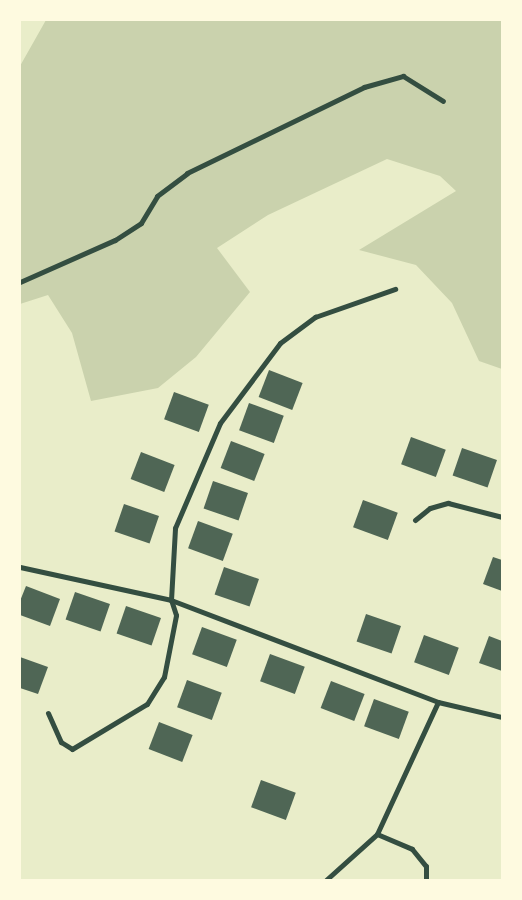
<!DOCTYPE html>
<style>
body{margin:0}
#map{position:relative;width:522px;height:900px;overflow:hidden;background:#e9edc9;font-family:"Source Sans 3",sans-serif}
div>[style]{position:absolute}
.green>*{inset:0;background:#cad2ad}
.building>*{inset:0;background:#4f6655;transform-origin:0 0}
.minor>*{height:5px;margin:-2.5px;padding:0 2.5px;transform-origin:2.5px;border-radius:2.5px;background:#344e41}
span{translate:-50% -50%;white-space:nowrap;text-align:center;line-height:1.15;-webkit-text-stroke:5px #fefae0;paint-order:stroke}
.frame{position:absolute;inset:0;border:21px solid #fefae0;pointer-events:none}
</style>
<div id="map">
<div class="green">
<div style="clip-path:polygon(46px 20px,502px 20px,502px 369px,479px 361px,452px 303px,416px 265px,359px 250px,456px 191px,440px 176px,387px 159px,268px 215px,217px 248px,250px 292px,196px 357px,158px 388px,91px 401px,72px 333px,48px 295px,20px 304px,20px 66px)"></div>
</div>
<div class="building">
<div style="left:269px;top:370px;width:36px;height:29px;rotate:21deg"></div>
<div style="left:174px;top:392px;width:37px;height:29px;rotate:20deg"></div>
<div style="left:249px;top:403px;width:37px;height:29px;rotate:20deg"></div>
<div style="left:411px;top:437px;width:37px;height:29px;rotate:20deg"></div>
<div style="left:231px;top:441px;width:36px;height:29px;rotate:21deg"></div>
<div style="left:462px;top:448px;width:37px;height:29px;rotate:19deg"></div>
<div style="left:141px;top:452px;width:36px;height:29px;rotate:21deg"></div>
<div style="left:213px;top:481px;width:37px;height:29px;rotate:19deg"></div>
<div style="left:363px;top:500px;width:37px;height:29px;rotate:20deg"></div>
<div style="left:124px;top:504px;width:37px;height:29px;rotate:19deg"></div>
<div style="left:198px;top:521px;width:37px;height:29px;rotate:20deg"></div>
<div style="clip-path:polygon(493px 557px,502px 560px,502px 591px,483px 584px)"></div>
<div style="left:224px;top:567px;width:37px;height:29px;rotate:19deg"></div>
<div style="clip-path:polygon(26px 586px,60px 599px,50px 626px,20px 615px,20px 601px)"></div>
<div style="left:75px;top:592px;width:37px;height:29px;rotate:19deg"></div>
<div style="left:126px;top:606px;width:37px;height:29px;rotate:19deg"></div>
<div style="left:366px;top:614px;width:37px;height:29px;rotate:19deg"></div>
<div style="left:202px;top:627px;width:37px;height:29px;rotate:20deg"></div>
<div style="left:424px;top:635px;width:37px;height:29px;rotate:20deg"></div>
<div style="clip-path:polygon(489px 636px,502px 641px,502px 671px,479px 663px)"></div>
<div style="left:270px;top:654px;width:37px;height:29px;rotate:20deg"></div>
<div style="clip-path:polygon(20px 657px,48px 667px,38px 694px,20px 688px)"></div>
<div style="left:187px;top:680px;width:37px;height:29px;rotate:20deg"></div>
<div style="left:331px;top:681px;width:36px;height:29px;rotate:21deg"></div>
<div style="left:374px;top:699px;width:37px;height:29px;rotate:20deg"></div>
<div style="left:159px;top:722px;width:36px;height:29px;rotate:21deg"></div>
<div style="left:261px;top:780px;width:37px;height:29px;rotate:20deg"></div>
</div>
<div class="minor">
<div style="left:20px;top:282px;width:104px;rotate:-23.9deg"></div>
<div style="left:115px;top:240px;width:31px;rotate:-33deg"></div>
<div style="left:141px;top:223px;width:31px;rotate:-59deg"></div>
<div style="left:157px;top:196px;width:38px;rotate:-37deg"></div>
<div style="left:187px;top:173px;width:197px;rotate:-25.9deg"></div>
<div style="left:364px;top:87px;width:41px;rotate:-15.8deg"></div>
<div style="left:403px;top:76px;width:47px;rotate:32deg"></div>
<div style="left:415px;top:520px;width:19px;rotate:-39deg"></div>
<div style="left:430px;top:508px;width:19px;rotate:-16deg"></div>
<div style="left:448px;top:503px;width:56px;rotate:14.5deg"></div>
<div style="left:20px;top:567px;width:155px;rotate:12.3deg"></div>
<div style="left:171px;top:600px;width:286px;rotate:20.9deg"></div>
<div style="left:438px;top:702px;width:66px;rotate:13.2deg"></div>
<div style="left:48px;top:713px;width:32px;rotate:66deg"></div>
<div style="left:61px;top:742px;width:13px;rotate:32deg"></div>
<div style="left:72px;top:749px;width:87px;rotate:-31deg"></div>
<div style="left:147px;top:704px;width:32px;rotate:-58deg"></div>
<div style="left:164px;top:677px;width:63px;rotate:-79deg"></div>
<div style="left:176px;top:615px;width:16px;rotate:-108deg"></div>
<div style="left:171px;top:600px;width:72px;rotate:-86.8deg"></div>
<div style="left:175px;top:528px;width:114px;rotate:-66.8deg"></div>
<div style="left:220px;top:423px;width:100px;rotate:-53.1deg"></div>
<div style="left:280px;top:343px;width:44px;rotate:-36.6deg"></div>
<div style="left:315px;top:317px;width:85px;rotate:-19.3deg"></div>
<div style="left:377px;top:834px;width:38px;rotate:23deg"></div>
<div style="left:412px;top:849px;width:22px;rotate:51deg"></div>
<div style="left:426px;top:866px;width:14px;rotate:90deg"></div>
<div style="left:326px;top:880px;width:69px;rotate:-42deg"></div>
<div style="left:377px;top:834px;width:145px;rotate:-65.2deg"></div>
</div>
<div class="frame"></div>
</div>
